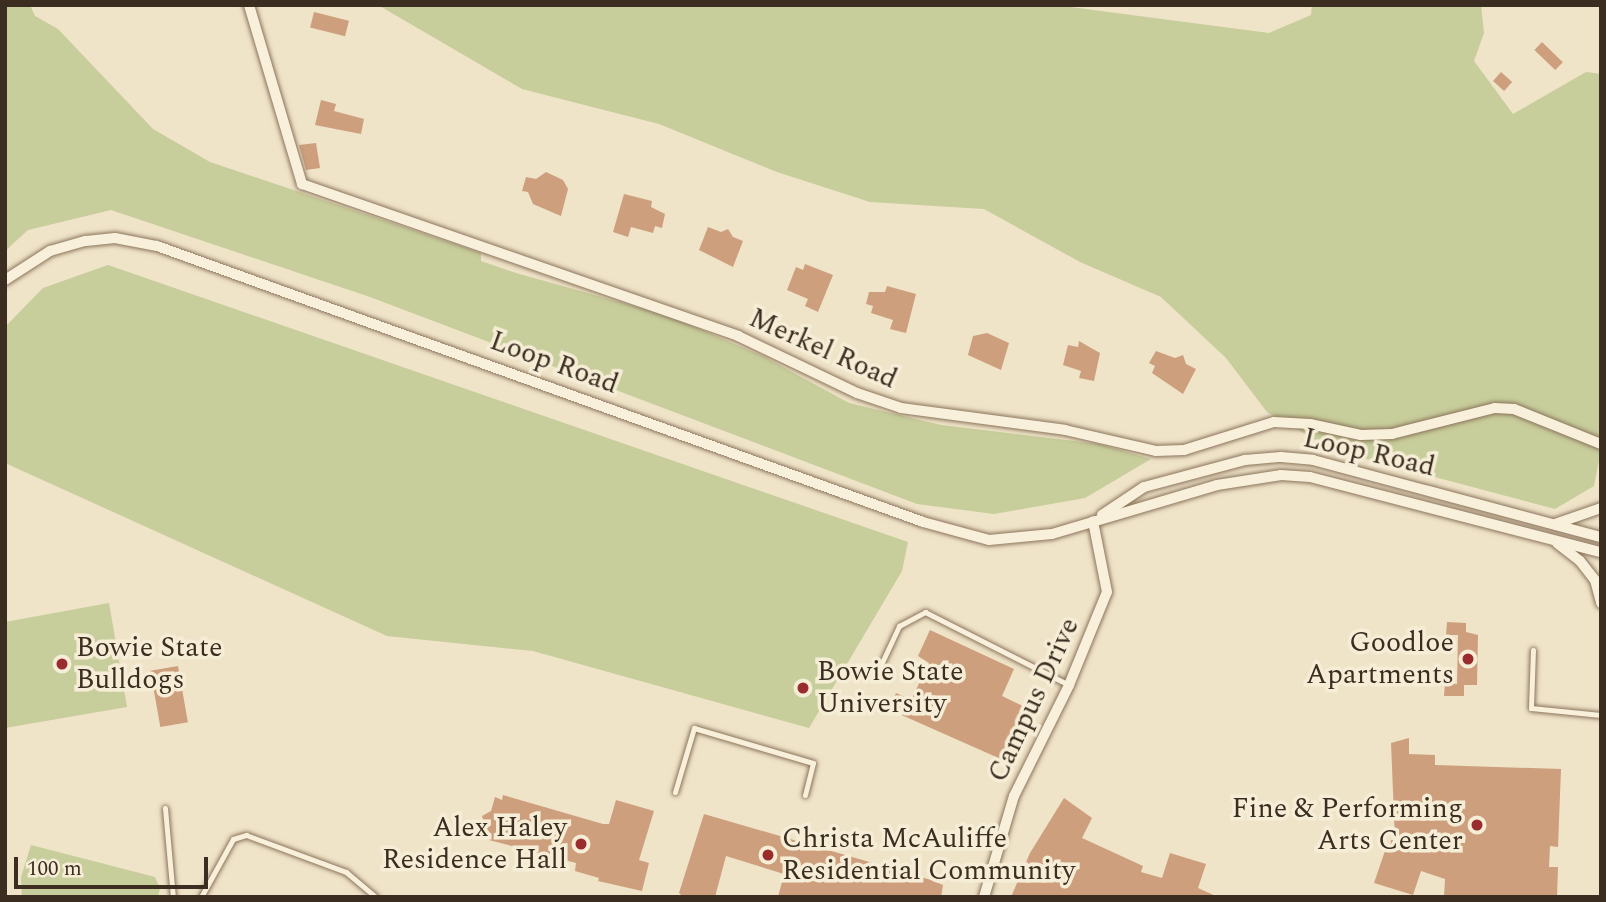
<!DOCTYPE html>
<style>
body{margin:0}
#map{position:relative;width:1606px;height:902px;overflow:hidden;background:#efe3c8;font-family:Spectral,serif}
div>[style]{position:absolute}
.green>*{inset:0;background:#c7cd9b}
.building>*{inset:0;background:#cd9f7d;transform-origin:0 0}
.roads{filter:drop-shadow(0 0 2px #8b755c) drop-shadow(0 0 2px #8b755c)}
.service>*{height:5px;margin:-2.5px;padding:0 2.5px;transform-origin:2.5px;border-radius:2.5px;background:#f9f0db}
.minor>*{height:10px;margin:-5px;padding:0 5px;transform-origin:5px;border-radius:5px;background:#f9f0db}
.dots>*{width:19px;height:19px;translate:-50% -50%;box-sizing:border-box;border:4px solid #f6edd7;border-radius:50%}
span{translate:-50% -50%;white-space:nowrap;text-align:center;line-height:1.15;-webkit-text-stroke:7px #f6edd7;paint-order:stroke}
.street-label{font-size:28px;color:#3b2d20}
.poi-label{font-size:28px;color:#3b2d20}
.right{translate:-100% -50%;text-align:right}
.left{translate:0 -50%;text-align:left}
.frame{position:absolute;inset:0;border:7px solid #3b2d20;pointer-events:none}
.scale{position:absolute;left:14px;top:857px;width:194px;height:32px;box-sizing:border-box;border:4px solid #3b2d20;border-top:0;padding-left:9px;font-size:21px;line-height:24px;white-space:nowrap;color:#3b2d20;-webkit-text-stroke:5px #f6edd7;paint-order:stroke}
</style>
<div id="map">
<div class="green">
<div style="clip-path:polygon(5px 5px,30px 5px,35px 16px,58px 29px,153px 129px,210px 162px,481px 253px,481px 261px,516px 273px,666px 315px,763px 356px,849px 403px,941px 425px,1099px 444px,1151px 459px,1085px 498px,994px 514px,917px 504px,370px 297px,111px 210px,28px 230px,5px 251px)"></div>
<div style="clip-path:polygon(378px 5px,1055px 5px,1269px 33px,1311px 15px,1312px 5px,1481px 5px,1484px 33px,1474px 61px,1513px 114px,1586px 72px,1601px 74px,1601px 450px,1594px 486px,1555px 509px,1333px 450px,1267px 412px,1226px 358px,1161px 297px,1080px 262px,984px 209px,870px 202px,777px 172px,659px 124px,522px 89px)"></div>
<div style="clip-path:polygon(108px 265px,908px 542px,902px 571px,809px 728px,533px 651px,387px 636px,5px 463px,5px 327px,43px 288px)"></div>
<div style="clip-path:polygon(109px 603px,127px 707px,5px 728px,5px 622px)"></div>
<div style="clip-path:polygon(31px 845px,155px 877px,160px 888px,158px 897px,22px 897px,21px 877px)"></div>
</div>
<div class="building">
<div style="left:314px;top:12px;width:36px;height:16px;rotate:14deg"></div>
<div style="left:1542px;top:42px;width:29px;height:11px;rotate:44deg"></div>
<div style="left:1501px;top:72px;width:15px;height:12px;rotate:42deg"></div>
<div style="clip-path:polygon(321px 100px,336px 104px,334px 111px,364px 119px,361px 134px,315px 125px)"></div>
<div style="clip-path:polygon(316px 143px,320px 168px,306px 170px,299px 145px)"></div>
<div style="clip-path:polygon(546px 172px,563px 180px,568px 189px,561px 216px,533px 204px,528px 192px,522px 191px,526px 177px,536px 179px)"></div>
<div style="clip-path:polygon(624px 194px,652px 201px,651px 207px,665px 214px,662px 228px,655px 226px,653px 233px,631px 227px,628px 237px,613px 232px)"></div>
<div style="clip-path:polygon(708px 227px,721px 232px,728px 229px,733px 237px,743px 241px,733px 267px,699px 250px)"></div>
<div style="clip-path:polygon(805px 264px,833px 275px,818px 312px,805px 306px,808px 299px,787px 290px,796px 267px,803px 270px)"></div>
<div style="clip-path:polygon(887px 286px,916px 294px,906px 333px,890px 329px,893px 320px,871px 313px,873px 306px,866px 304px,869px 292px,885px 292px)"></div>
<div style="clip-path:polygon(987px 333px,1009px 343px,1001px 370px,968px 355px,973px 336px)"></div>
<div style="clip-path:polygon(1079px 341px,1100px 353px,1094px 381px,1079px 378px,1081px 371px,1063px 365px,1068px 345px,1078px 347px)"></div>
<div style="clip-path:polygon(1156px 351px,1175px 358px,1183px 355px,1186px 364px,1196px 369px,1183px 394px,1152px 373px,1155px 366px,1149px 363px)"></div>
<div style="clip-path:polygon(1447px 622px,1466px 623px,1466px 632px,1478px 635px,1477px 685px,1464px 685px,1464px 696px,1444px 696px,1445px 683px,1457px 684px,1458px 635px,1446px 635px)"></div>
<div style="clip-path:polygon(930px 630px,1014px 669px,1002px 696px,1027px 708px,1003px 760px,888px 709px,896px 693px,911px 700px,929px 663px,918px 656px)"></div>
<div style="left:178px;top:666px;width:57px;height:28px;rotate:80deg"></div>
<div style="clip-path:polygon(1409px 738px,1409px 754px,1435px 755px,1435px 765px,1561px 769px,1558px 847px,1550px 846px,1549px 867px,1558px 867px,1557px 897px,1444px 897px,1445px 879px,1421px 871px,1413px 895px,1374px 883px,1386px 848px,1390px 850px,1391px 840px,1395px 840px,1391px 743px)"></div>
<div style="clip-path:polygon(503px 795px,603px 824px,609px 824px,616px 800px,654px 811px,639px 860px,649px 863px,642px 891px,598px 881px,599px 878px,575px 871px,576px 863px,489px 840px,482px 816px,491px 811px,495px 797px,502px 800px)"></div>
<div style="clip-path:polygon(1064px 798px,1092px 818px,1082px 838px,1143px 866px,1141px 872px,1162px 878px,1170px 853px,1206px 864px,1198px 888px,1218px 897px,1011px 897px,1030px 853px)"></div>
<div style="clip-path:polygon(704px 814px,931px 880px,943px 885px,941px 897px,778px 897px,784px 874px,726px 856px,715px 897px,683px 897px,679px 893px)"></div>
</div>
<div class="roads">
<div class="service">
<div style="left:1533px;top:650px;width:58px;rotate:92deg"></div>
<div style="left:1531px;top:708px;width:70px;rotate:5.7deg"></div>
<div style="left:878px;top:671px;width:50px;rotate:-65deg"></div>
<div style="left:899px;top:626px;width:30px;rotate:-28deg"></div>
<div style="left:925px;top:612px;width:161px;rotate:26.9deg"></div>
<div style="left:675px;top:792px;width:67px;rotate:-73.5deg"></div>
<div style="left:694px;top:728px;width:124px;rotate:16.4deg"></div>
<div style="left:813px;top:763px;width:33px;rotate:104deg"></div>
<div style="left:165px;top:808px;width:89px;rotate:84.9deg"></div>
<div style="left:201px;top:897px;width:66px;rotate:-61.1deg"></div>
<div style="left:233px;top:839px;width:14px;rotate:-17deg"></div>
<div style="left:246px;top:835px;width:107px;rotate:20.3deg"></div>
<div style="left:346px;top:872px;width:39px;rotate:40deg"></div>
</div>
<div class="minor">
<div style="left:249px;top:5px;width:187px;rotate:73.5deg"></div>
<div style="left:302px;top:184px;width:462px;rotate:19.2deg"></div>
<div style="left:738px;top:336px;width:132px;rotate:25.6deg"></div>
<div style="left:857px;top:393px;width:46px;rotate:18.8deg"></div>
<div style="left:901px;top:408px;width:165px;rotate:7.6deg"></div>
<div style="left:1065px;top:430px;width:93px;rotate:13deg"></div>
<div style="left:1156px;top:451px;width:28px;rotate:-2deg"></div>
<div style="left:1184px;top:450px;width:94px;rotate:-17.3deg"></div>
<div style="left:1274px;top:422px;width:36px;rotate:3deg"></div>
<div style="left:1310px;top:424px;width:52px;rotate:12.2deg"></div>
<div style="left:1361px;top:435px;width:31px;rotate:-2deg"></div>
<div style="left:1392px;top:434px;width:106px;rotate:-14.2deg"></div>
<div style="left:1495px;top:408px;width:19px;rotate:3deg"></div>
<div style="left:1514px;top:409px;width:94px;rotate:21.9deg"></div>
<div style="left:5px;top:280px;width:54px;rotate:-32.8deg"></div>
<div style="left:50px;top:251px;width:37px;rotate:-16deg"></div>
<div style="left:86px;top:241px;width:29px;rotate:-6deg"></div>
<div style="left:115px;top:238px;width:43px;rotate:10.8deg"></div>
<div style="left:157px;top:246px;width:814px;rotate:19.81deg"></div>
<div style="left:923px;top:522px;width:68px;rotate:15.3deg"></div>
<div style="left:989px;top:540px;width:63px;rotate:-5.4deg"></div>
<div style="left:1052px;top:534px;width:172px;rotate:-16.5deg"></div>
<div style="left:1217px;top:485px;width:65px;rotate:-8.9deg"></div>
<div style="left:1281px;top:475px;width:29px;rotate:4deg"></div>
<div style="left:1310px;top:477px;width:301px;rotate:14.5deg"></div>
<div style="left:1102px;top:515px;width:50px;rotate:-33.7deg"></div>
<div style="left:1144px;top:487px;width:105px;rotate:-15deg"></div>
<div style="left:1245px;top:460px;width:36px;rotate:-5deg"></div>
<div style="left:1281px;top:457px;width:32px;rotate:5deg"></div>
<div style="left:1313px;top:460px;width:298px;rotate:15deg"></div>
<div style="left:1555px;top:524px;width:49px;rotate:-19.2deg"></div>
<div style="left:1557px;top:543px;width:29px;rotate:38deg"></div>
<div style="left:1580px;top:561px;width:24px;rotate:52deg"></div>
<div style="left:1595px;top:580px;width:24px;rotate:75deg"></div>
<div style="left:984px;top:897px;width:105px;rotate:-73.5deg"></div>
<div style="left:1014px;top:796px;width:124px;rotate:-63.6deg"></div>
<div style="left:1069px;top:685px;width:100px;rotate:-67.8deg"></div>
<div style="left:1107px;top:592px;width:72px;rotate:-101.2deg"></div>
</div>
</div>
<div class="dots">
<div style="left:1468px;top:659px;background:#9a2c2d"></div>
<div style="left:62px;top:664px;background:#9a2c2d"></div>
<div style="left:803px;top:688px;background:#9a2c2d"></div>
<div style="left:1477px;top:825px;background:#9a2c2d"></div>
<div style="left:581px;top:844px;background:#9a2c2d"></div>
<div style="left:768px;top:855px;background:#9a2c2d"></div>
</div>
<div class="street-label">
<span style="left:823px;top:349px;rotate:24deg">Merkel Road</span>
<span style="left:554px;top:363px;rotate:20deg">Loop Road</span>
<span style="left:1369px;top:453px;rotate:13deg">Loop Road</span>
<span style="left:1034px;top:700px;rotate:-65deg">Campus Drive</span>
</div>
<div class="poi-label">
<span class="right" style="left:1454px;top:659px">Goodloe<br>Apartments</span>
<span class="left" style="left:76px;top:664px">Bowie State<br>Bulldogs</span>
<span class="left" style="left:817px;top:688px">Bowie State<br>University</span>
<span class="right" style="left:1463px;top:825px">Fine &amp; Performing<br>Arts Center</span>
<span class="right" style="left:567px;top:844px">Alex Haley<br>Residence Hall</span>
<span class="left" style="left:782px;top:855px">Christa McAuliffe<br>Residential Community</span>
</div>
<div class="frame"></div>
<div class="scale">100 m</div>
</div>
